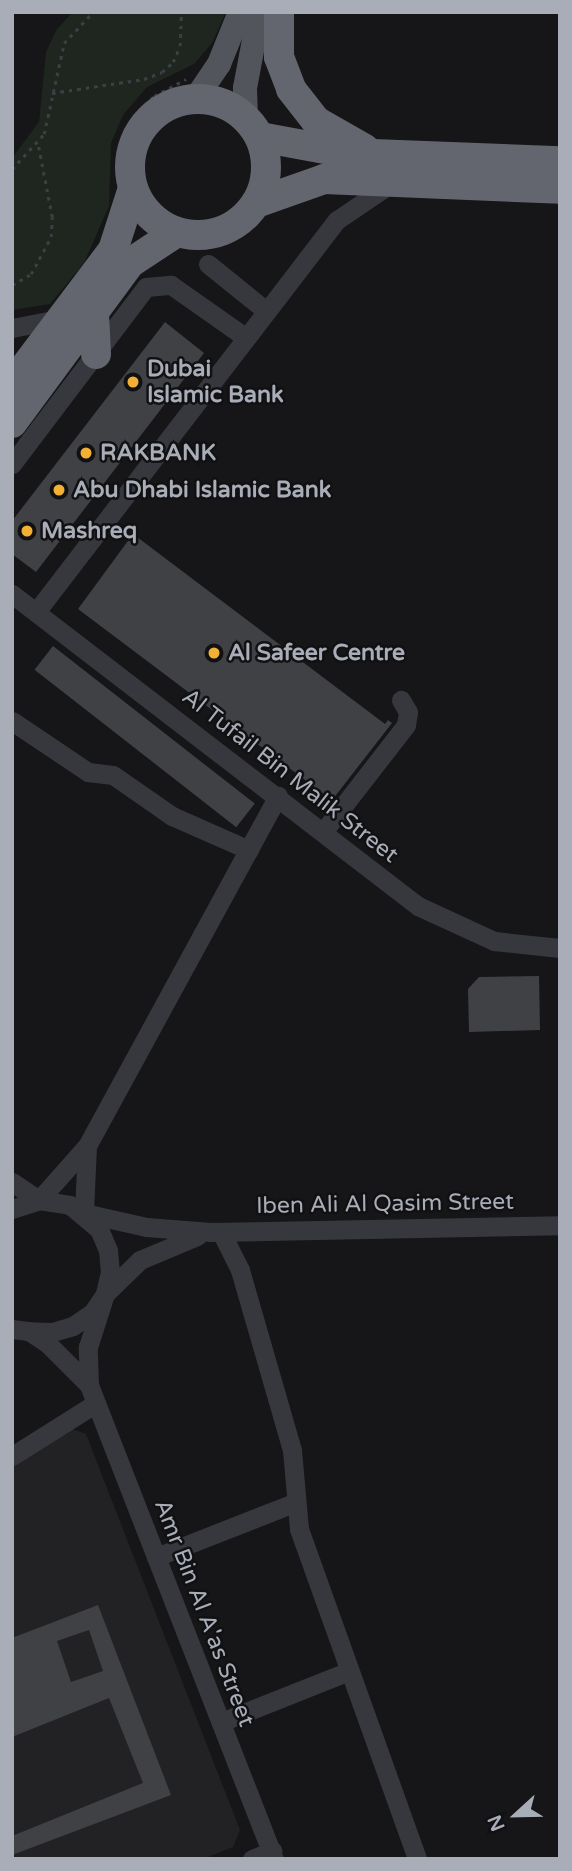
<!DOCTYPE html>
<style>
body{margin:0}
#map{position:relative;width:572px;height:1871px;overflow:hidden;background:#161618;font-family:"Varela Round",sans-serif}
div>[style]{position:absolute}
.built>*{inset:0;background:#222225}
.green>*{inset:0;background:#1e261f}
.building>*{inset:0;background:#404145;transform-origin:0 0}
.path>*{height:2.5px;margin-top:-1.25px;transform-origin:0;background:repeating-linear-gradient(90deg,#3d3f44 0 3.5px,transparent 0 8.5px)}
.minor>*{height:19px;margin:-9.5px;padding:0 9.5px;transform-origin:9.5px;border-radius:9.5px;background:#37383d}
.major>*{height:24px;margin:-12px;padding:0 12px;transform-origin:12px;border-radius:12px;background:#53555c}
.highway>*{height:30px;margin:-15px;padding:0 15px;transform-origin:15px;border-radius:15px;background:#63666e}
.highway>.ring{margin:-15px;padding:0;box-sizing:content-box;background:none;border:30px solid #63666e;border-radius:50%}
.dots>*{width:19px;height:19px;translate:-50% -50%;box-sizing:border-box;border:4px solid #111113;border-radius:50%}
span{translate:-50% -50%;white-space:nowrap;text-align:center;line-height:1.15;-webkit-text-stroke:5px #111113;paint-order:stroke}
.poi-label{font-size:23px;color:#a8adb8;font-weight:700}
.left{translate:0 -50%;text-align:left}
.street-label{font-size:23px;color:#a8adb8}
.frame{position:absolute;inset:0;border:14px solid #a8adb8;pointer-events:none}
.north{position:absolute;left:481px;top:1780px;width:70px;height:70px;-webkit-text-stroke:5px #111113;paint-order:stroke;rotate:248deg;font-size:19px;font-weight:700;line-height:28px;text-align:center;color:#a8adb8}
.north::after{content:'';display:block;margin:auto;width:24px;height:32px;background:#a8adb8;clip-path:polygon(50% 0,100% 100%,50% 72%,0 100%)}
</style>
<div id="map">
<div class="built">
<div style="clip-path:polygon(72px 1429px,86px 1434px,240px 1830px,233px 1847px,203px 1859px,12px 1859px,12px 1466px)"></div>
</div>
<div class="green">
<div style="clip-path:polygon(73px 12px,226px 12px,212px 43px,194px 64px,147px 87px,123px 115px,111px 143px,109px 206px,84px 263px,50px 304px,12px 310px,12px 158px,39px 122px,46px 52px,57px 29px)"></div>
</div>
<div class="building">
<div style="clip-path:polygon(165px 322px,204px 353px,36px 572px,12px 554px,12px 521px)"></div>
<div style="clip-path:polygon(133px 534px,385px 724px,388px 720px,392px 723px,329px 804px,329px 798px,78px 609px)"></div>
<div style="left:53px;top:646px;width:256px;height:30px;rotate:38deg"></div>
<div style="clip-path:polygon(539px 976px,540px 1030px,469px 1032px,468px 989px,479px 977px)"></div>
<div style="clip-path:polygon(evenodd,98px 1605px,171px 1795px,12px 1855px,12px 1836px,143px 1783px,109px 1698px,12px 1737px,12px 1638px,98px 1605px,89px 1630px,103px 1671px,71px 1682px,57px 1641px,89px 1630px)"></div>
</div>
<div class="path">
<div style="left:52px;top:93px;width:93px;rotate:-8.7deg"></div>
<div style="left:144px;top:79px;width:19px;rotate:-21deg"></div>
<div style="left:162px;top:72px;width:15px;rotate:-42deg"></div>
<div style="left:173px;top:62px;width:17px;rotate:-66deg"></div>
<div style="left:180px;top:46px;width:34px;rotate:-88deg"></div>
<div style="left:12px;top:169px;width:47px;rotate:-47.6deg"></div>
<div style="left:44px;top:134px;width:93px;rotate:-77.6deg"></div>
<div style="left:64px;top:43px;width:42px;rotate:-46.9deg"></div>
<div style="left:119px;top:172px;width:26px;rotate:-86deg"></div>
<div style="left:121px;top:146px;width:39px;rotate:-63deg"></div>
<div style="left:139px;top:111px;width:21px;rotate:-45deg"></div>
<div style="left:154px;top:96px;width:36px;rotate:-28deg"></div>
<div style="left:12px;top:285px;width:22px;rotate:-30deg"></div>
<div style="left:31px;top:274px;width:42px;rotate:-61.6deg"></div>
<div style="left:51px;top:237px;width:20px;rotate:-87deg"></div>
<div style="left:52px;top:217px;width:74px;rotate:-100.9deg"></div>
</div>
<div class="minor">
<div style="left:208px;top:264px;width:73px;rotate:38.9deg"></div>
<div style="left:12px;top:328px;width:52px;rotate:-11.1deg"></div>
<div style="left:12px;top:464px;width:222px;rotate:-52.9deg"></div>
<div style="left:146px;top:287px;width:25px;rotate:-5deg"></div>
<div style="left:171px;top:285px;width:90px;rotate:35.1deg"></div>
<div style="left:12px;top:594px;width:512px;rotate:37.54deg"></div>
<div style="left:418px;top:906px;width:84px;rotate:24.7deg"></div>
<div style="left:494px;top:941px;width:66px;rotate:6.1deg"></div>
<div style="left:36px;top:612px;width:494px;rotate:-52.5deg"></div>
<div style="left:337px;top:220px;width:64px;rotate:-34.2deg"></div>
<div style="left:12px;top:721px;width:92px;rotate:33.9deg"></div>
<div style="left:88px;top:772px;width:25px;rotate:7deg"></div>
<div style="left:113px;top:775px;width:72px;rotate:34.8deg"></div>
<div style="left:172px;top:816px;width:84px;rotate:23.8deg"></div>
<div style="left:323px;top:832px;width:135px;rotate:-52.2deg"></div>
<div style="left:406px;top:725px;width:13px;rotate:-81deg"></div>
<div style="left:408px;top:712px;width:14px;rotate:-120deg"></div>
<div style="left:87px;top:1146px;width:67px;rotate:92.6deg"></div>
<div style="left:84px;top:1213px;width:64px;rotate:12.7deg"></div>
<div style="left:146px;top:1227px;width:65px;rotate:4.4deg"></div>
<div style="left:211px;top:1232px;width:349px;rotate:-1.1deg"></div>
<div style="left:12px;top:1182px;width:32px;rotate:34deg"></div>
<div style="left:39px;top:1200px;width:72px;rotate:-48.4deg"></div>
<div style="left:87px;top:1146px;width:399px;rotate:-61.4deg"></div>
<div style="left:12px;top:1209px;width:28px;rotate:-18deg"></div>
<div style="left:39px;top:1200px;width:31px;rotate:9deg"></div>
<div style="left:70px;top:1205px;width:38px;rotate:40deg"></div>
<div style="left:99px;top:1229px;width:23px;rotate:67deg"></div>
<div style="left:108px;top:1250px;width:22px;rotate:85deg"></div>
<div style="left:110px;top:1272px;width:23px;rotate:103deg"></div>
<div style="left:105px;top:1294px;width:23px;rotate:124deg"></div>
<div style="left:92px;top:1313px;width:23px;rotate:146deg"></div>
<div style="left:73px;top:1326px;width:22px;rotate:164deg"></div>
<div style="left:52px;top:1332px;width:24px;rotate:-178deg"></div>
<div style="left:221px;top:1232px;width:42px;rotate:63.4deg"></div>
<div style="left:240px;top:1270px;width:187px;rotate:73.9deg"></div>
<div style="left:292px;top:1450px;width:79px;rotate:84.9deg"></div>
<div style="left:299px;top:1529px;width:350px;rotate:70.3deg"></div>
<div style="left:12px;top:1329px;width:17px;rotate:7deg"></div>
<div style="left:29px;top:1331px;width:23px;rotate:34deg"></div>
<div style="left:48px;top:1344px;width:58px;rotate:45deg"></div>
<div style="left:89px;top:1385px;width:38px;rotate:-92deg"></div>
<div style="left:88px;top:1347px;width:56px;rotate:-72.2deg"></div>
<div style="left:105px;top:1294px;width:49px;rotate:-44.2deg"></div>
<div style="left:140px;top:1260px;width:62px;rotate:-22.8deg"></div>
<div style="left:89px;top:1385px;width:509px;rotate:68.68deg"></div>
<div style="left:12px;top:1456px;width:99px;rotate:-32.2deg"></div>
<div style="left:156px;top:1557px;width:150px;rotate:-21.4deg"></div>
<div style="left:221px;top:1722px;width:138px;rotate:-21.7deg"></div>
<div style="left:252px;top:1859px;width:22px;rotate:-22deg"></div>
</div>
<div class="major">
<div style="left:196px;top:98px;width:41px;rotate:-55.9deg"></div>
<div style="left:219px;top:64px;width:56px;rotate:-68deg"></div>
<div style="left:246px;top:118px;width:30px;rotate:-92deg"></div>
<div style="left:245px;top:88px;width:49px;rotate:-79.4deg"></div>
<div style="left:254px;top:40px;width:30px;rotate:-69deg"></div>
</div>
<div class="highway">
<div style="left:279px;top:12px;width:45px;rotate:90deg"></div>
<div style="left:279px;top:57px;width:34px;rotate:69deg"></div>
<div style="left:291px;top:89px;width:41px;rotate:52deg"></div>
<div style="left:316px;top:121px;width:56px;rotate:29.7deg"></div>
<div class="ring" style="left:130px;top:99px;width:106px;height:106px"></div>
<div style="left:260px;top:137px;width:88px;rotate:10.4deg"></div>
<div style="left:347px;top:153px;width:213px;rotate:2.2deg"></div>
<div style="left:256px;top:203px;width:72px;rotate:-19.4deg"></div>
<div style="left:324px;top:179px;width:236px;rotate:2.4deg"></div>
<div style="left:94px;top:314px;width:40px;rotate:87.1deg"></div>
<div style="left:12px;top:384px;width:168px;rotate:-53deg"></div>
<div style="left:113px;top:250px;width:65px;rotate:-72.1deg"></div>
<div style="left:12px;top:423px;width:199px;rotate:-53.6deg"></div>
<div style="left:130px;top:263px;width:56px;rotate:-33.4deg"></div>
</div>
<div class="dots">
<div style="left:133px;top:382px;background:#f2b134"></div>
<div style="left:86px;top:453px;background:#f2b134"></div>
<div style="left:59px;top:490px;background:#f2b134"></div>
<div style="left:27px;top:531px;background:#f2b134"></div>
<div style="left:214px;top:653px;background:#f2b134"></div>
</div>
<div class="poi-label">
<span class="left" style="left:147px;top:382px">Dubai<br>Islamic Bank</span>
<span class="left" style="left:100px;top:453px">RAKBANK</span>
<span class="left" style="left:73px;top:490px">Abu Dhabi Islamic Bank</span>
<span class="left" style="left:41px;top:531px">Mashreq</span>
<span class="left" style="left:228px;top:653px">Al Safeer Centre</span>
</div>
<div class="street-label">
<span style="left:290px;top:776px;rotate:38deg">Al Tufail Bin Malik Street</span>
<span style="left:385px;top:1204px;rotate:-1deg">Iben Ali Al Qasim Street</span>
<span style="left:204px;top:1613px;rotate:69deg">Amr Bin Al A'as Street</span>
</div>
<div class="frame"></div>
<div class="north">N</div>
</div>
